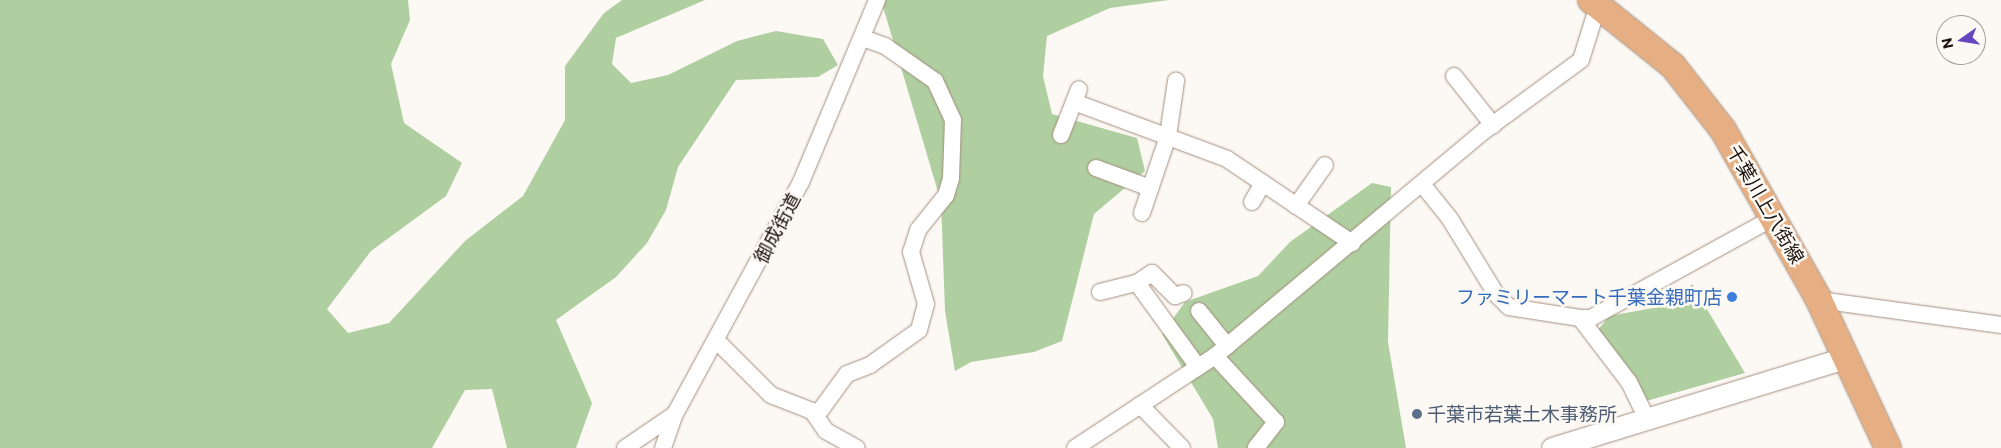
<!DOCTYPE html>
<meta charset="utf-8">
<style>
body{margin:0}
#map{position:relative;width:2001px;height:448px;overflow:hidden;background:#fcf8f4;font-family:Commissioner,"Noto Sans JP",sans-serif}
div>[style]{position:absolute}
.forest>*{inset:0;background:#b0cfa1}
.roads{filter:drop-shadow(0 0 1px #a38f7f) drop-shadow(0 0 1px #a38f7f)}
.minor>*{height:16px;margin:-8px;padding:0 8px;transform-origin:8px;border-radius:8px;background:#fff}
.tertiary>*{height:21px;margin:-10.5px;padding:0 10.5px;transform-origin:10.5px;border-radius:10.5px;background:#fff}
.primary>*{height:26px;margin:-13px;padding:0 13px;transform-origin:13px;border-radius:13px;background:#e6af83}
.dots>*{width:14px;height:14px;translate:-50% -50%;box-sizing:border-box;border:2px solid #fcf8f4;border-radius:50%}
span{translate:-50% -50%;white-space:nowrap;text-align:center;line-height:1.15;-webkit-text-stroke:5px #fcf8f4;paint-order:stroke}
.street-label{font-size:19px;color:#1b140e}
.shop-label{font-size:19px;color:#366cbe}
.right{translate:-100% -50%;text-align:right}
.service-label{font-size:19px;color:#4e5e75}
.left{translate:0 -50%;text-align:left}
.north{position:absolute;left:1936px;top:15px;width:50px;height:50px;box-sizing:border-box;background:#fcf8f4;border:1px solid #a29d98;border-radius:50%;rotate:257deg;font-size:14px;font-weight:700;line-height:20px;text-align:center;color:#1b140e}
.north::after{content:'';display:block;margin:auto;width:18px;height:22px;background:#6747bf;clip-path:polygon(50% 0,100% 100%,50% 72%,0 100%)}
</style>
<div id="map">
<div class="forest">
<div style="clip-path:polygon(0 0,408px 0,410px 20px,391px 64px,404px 123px,462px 163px,446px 196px,371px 251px,327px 309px,348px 333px,389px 323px,465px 241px,523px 196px,565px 120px,565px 66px,604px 13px,622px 0,705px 0,616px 38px,612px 64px,631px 83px,668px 75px,737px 41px,776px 31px,823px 39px,838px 65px,818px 77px,736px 80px,678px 167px,666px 210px,647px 243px,616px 277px,556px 320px,592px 403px,576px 448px,507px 448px,492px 389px,465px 390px,432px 448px,0 448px)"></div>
<div style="clip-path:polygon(881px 0,1169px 0,1110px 8px,1047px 36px,1043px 76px,1052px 114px,1137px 138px,1145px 171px,1094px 214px,1062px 341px,1034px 352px,971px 362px,955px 371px,945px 311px,941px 202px)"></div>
<div style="clip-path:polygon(1372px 183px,1391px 187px,1388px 342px,1406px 448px,1218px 448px,1213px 419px,1162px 334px,1185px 302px,1258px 276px,1290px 242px)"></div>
<div style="clip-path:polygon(1692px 284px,1745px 373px,1646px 401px,1598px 330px,1609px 316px,1675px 304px)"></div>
</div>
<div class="roads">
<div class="minor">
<div style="left:1454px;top:76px;width:63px;rotate:51.5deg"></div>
<div style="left:1074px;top:102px;width:163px;rotate:20.4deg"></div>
<div style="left:1227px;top:159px;width:151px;rotate:33.9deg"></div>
<div style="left:1061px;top:135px;width:49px;rotate:-68.6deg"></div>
<div style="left:1096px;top:168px;width:58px;rotate:20.3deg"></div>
<div style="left:1422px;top:184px;width:45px;rotate:51.3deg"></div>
<div style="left:1450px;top:219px;width:88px;rotate:58.5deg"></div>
<div style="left:1496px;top:294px;width:18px;rotate:45deg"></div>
<div style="left:1509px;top:307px;width:72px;rotate:8.8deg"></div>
<div style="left:1580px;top:318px;width:81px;rotate:52.6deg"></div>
<div style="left:1629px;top:382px;width:39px;rotate:64deg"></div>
<div style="left:1252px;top:202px;width:22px;rotate:-60deg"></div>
<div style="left:1296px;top:206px;width:50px;rotate:-54.7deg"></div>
<div style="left:1142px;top:213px;width:81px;rotate:-71.3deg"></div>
<div style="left:1168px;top:136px;width:56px;rotate:-81.7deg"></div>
<div style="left:1137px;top:283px;width:104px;rotate:54deg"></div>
<div style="left:1100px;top:292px;width:38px;rotate:-14deg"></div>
<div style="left:1137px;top:283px;width:18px;rotate:-34deg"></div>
<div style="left:1152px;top:273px;width:33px;rotate:45deg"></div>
<div style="left:1175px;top:296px;width:9px;rotate:-18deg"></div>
<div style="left:1819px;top:300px;width:184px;rotate:7.8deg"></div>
<div style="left:1199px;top:311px;width:45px;rotate:51.3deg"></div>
<div style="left:1580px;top:318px;width:11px"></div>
<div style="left:1591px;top:318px;width:208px;rotate:-28.8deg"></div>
<div style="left:717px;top:341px;width:76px;rotate:45deg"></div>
<div style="left:771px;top:395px;width:44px;rotate:21.3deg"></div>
<div style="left:812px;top:411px;width:24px;rotate:55deg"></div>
<div style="left:826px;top:431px;width:35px;rotate:29deg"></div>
<div style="left:1215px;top:356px;width:90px;rotate:47.3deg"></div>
<div style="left:1276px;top:422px;width:33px;rotate:128deg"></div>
<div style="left:1140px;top:405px;width:60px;rotate:45.7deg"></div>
<div style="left:817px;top:415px;width:51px;rotate:-53.8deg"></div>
<div style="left:847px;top:374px;width:25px;rotate:-21deg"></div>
<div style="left:870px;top:365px;width:60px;rotate:-35.5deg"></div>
<div style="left:919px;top:330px;width:27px;rotate:-75deg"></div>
<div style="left:926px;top:304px;width:54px;rotate:-106.1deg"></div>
<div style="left:911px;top:252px;width:23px;rotate:-72deg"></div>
<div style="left:918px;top:230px;width:45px;rotate:-51.3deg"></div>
<div style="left:946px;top:195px;width:17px;rotate:-73deg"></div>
<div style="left:951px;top:179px;width:59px;rotate:-88.1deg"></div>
<div style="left:953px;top:120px;width:43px;rotate:-114.8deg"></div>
<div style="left:935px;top:81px;width:61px;rotate:-145deg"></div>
<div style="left:885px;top:46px;width:23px;rotate:-160deg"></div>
<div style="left:625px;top:448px;width:60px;rotate:-34.2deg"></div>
<div style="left:663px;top:448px;width:36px;rotate:-71deg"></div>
<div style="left:675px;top:414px;width:264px;rotate:-61.5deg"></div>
<div style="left:801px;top:182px;width:197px;rotate:-67.3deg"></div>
<div style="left:1075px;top:448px;width:168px;rotate:-33.3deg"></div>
<div style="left:1215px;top:356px;width:351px;rotate:-39.9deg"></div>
<div style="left:1484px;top:131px;width:120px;rotate:-36.2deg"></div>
<div style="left:1581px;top:60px;width:58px;rotate:-72.8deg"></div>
</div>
<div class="tertiary">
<div style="left:1552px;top:448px;width:309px;rotate:-17.1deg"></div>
</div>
<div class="primary">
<div style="left:1591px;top:0;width:105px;rotate:38.8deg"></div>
<div style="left:1673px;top:66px;width:81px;rotate:52deg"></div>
<div style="left:1723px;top:130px;width:195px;rotate:60.5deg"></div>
<div style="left:1819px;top:300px;width:163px;rotate:65deg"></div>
</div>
</div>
<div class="dots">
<div style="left:1732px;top:297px;background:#3f7fe0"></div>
<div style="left:1417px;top:414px;background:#5c6f8a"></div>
</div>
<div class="street-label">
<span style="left:1766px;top:204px;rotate:60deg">千葉川上八街線</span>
<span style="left:777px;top:228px;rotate:-62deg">御成街道</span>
</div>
<div class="shop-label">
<span class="right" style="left:1722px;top:297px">ファミリーマート千葉金親町店</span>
</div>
<div class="service-label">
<span class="left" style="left:1427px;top:414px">千葉市若葉土木事務所</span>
</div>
<div class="north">N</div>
</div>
